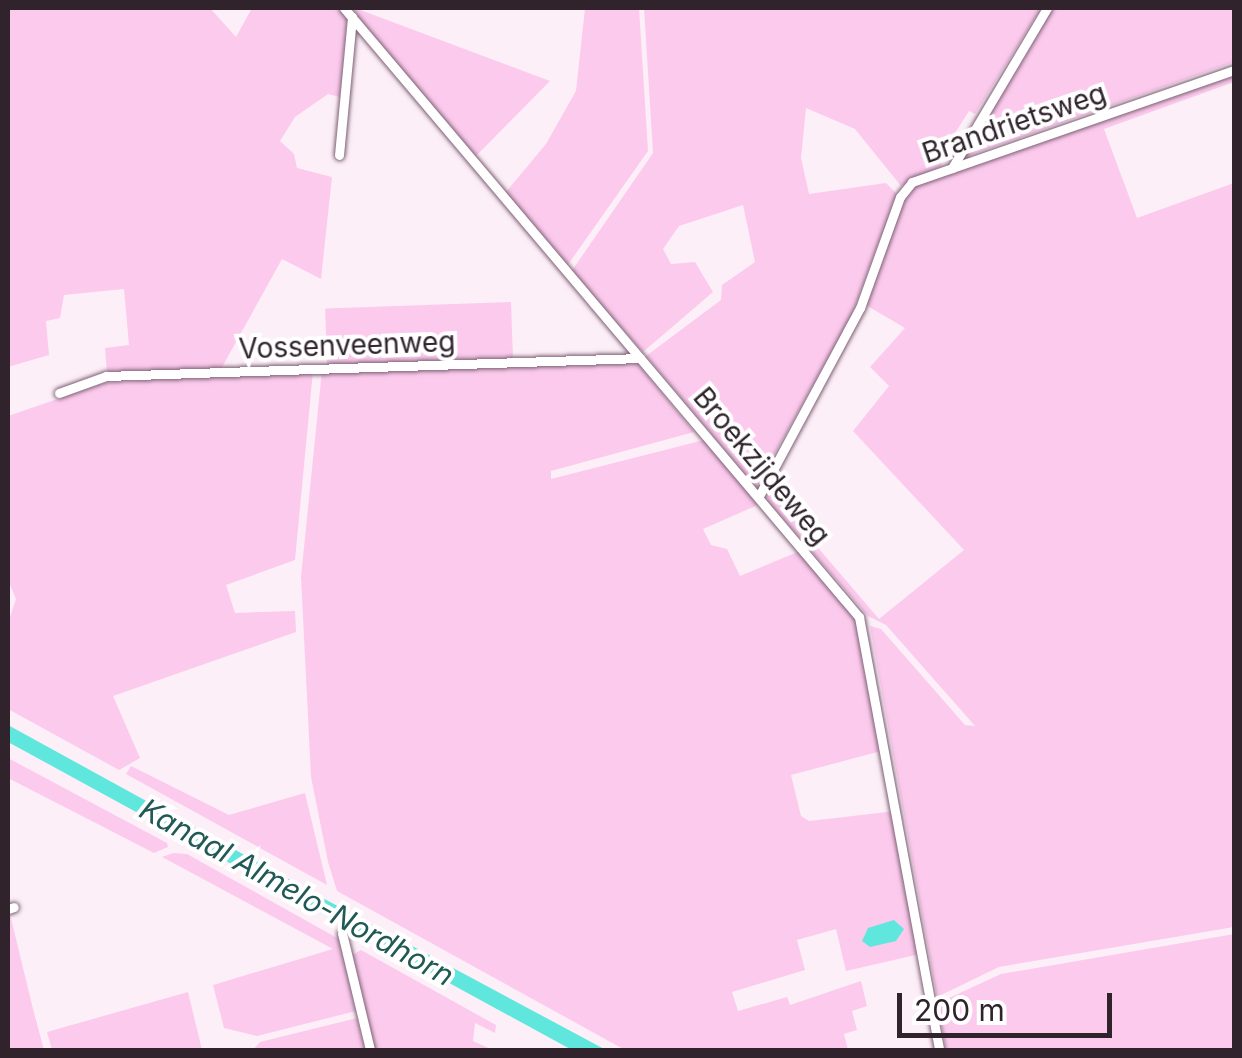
<!DOCTYPE html>
<style>
body{margin:0}
#map{position:relative;width:1242px;height:1058px;overflow:hidden;background:#fdeff8;font-family:Inter,sans-serif}
div>[style]{position:absolute}
.green>*{inset:0;background:#fccaed;transform-origin:0 0}
.water>*{inset:0;background:#60e7dd}
.roads{filter:drop-shadow(0 0 2px #7d6074) drop-shadow(0 0 2px #7d6074)}
.minor>*{height:9px;margin:-4.5px;padding:0 4.5px;transform-origin:4.5px;border-radius:4.5px;background:#fff}
span{translate:-50% -50%;white-space:nowrap;text-align:center;line-height:1.15;-webkit-text-stroke:8px #fff;paint-order:stroke}
.street-label{font-size:28px;color:#30232c}
.water-label{font-size:30px;color:#205955;font-style:italic}
.frame{position:absolute;inset:0;border:10px solid #30232c;pointer-events:none}
.scale{position:absolute;left:897px;top:993px;width:215px;height:45px;box-sizing:border-box;border:5px solid #30232c;border-top:0;padding-left:12px;font-size:30px;line-height:35px;white-space:nowrap;color:#30232c;-webkit-text-stroke:8px #fff;paint-order:stroke}
</style>
<div id="map">
<div class="green">
<div style="clip-path:polygon(8px 8px,210px 8px,236px 37px,252px 8px,338px 8px,347px 18px,340px 97px,328px 94px,295px 117px,280px 141px,294px 154px,297px 168px,332px 177px,321px 279px,282px 259px,221px 369px,107px 374px,105px 348px,129px 345px,124px 289px,64px 295px,60px 318px,46px 321px,49px 355px,8px 367px)"></div>
<div style="clip-path:polygon(355px 8px,550px 81px,475px 157px,356px 18px)"></div>
<div style="clip-path:polygon(585px 8px,639px 8px,648px 151px,567px 266px,505px 193px,546px 144px,576px 91px)"></div>
<div style="clip-path:polygon(644px 8px,1041px 8px,975px 114px,969px 111px,939px 158px,942px 166px,901px 186px,855px 129px,806px 108px,801px 158px,809px 194px,886px 183px,897px 194px,851px 317px,756px 487px,646px 356px,721px 300px,722px 285px,755px 262px,743px 205px,679px 226px,663px 249px,671px 264px,695px 262px,713px 292px,643px 352px,571px 272px,653px 153px)"></div>
<div style="clip-path:polygon(1051px 8px,1234px 8px,1234px 62px,959px 159px)"></div>
<div style="clip-path:polygon(1234px 73px,1234px 82px,1104px 129px,1137px 218px,1234px 183px,1234px 927px,999px 967px,937px 997px,870px 626px,881px 629px,965px 725px,975px 726px,886px 625px,868px 616px,768px 501px,767px 488px,879px 619px,964px 550px,853px 431px,889px 386px,870px 367px,905px 328px,864px 304px,905px 190px)"></div>
<div style="left:511px;top:302px;width:59px;height:186px;rotate:88deg"></div>
<div style="clip-path:polygon(638px 364px,694px 432px,551px 471px,551px 479px,704px 440px,760px 504px,703px 529px,711px 545px,727px 549px,740px 576px,800px 551px,854px 614px,885px 750px,791px 775px,801px 816px,809px 821px,896px 811px,920px 954px,846px 971px,836px 929px,797px 940px,805px 970px,732px 992px,738px 1011px,787px 997px,790px 1005px,861px 981px,867px 1006px,852px 1011px,857px 1030px,844px 1034px,848px 1050px,625px 1050px,337px 891px,328px 862px,311px 777px,301px 577px,322px 370px)"></div>
<div style="clip-path:polygon(313px 371px,295px 560px,226px 585px,235px 613px,295px 611px,296px 632px,113px 696px,140px 758px,119px 770px,8px 709px,8px 623px,16px 599px,8px 580px,8px 416px,104px 383px)"></div>
<div style="clip-path:polygon(8px 758px,167px 843px,168px 847px,154px 853px,8px 778px)"></div>
<div style="clip-path:polygon(131px 766px,229px 815px,305px 793px,327px 885px,126px 774px)"></div>
<div style="clip-path:polygon(173px 853px,187px 854px,339px 939px,356px 1011px,257px 1036px,224px 1028px,213px 985px,333px 949px,162px 857px)"></div>
<div style="clip-path:polygon(10px 914px,33px 1009px,44px 1050px,8px 1050px)"></div>
<div style="clip-path:polygon(1234px 934px,1234px 1050px,946px 1050px,938px 1003px,1001px 974px)"></div>
<div style="clip-path:polygon(361px 950px,496px 1025px,495px 1033px,475px 1023px,473px 1041px,493px 1050px,372px 1050px,349px 957px)"></div>
<div style="clip-path:polygon(188px 992px,202px 1050px,52px 1050px,47px 1032px)"></div>
<div style="clip-path:polygon(357px 1018px,365px 1050px,253px 1050px,260px 1042px)"></div>
</div>
<div class="water">
<div style="clip-path:polygon(8px 725px,332px 903px,606px 1050px,572px 1050px,8px 742px)"></div>
<div style="clip-path:polygon(894px 920px,904px 929px,896px 941px,870px 947px,862px 941px,868px 928px)"></div>
</div>
<div class="roads">
<div class="minor">
<div style="left:344px;top:8px;width:798px;rotate:49.78deg"></div>
<div style="left:859px;top:617px;width:440px;rotate:79.5deg"></div>
<div style="left:339px;top:155px;width:139px;rotate:-84.6deg"></div>
<div style="left:952px;top:168px;width:186px;rotate:-59.3deg"></div>
<div style="left:59px;top:393px;width:50px;rotate:-19.9deg"></div>
<div style="left:106px;top:376px;width:534px;rotate:-1.93deg"></div>
<div style="left:759px;top:496px;width:213px;rotate:-61.8deg"></div>
<div style="left:860px;top:308px;width:118px;rotate:-70.2deg"></div>
<div style="left:900px;top:197px;width:19px;rotate:-51deg"></div>
<div style="left:912px;top:182px;width:341px;rotate:-19.2deg"></div>
<div style="left:8px;top:909px;width:6px;rotate:-18deg"></div>
<div style="left:342px;top:933px;width:120px;rotate:76.5deg"></div>
</div>
</div>
<div class="street-label">
<span style="left:1014px;top:123px;rotate:-19deg">Brandrietsweg</span>
<span style="left:347px;top:345px;rotate:-2deg">Vossenveenweg</span>
<span style="left:762px;top:466px;rotate:50deg">Broekzijdeweg</span>
</div>
<div class="water-label">
<span style="left:297px;top:892px;rotate:29deg">Kanaal Almelo-Nordhorn</span>
</div>
<div class="frame"></div>
<div class="scale">200 m</div>
</div>
